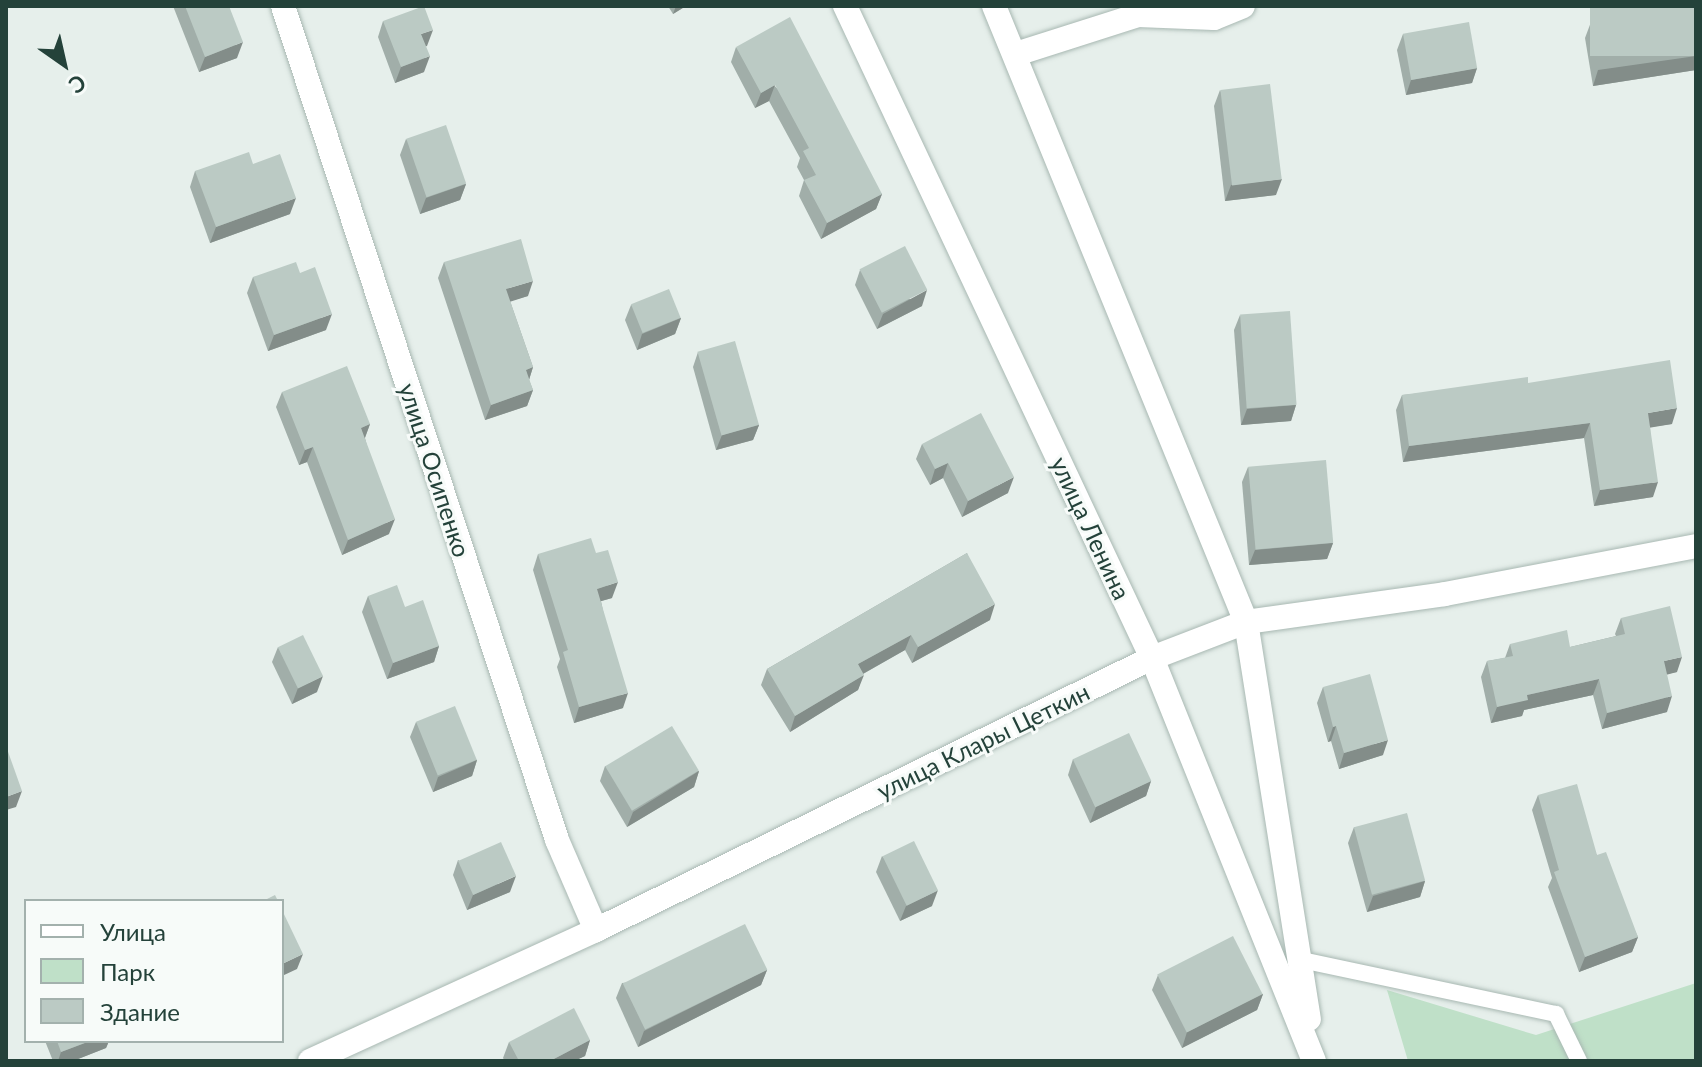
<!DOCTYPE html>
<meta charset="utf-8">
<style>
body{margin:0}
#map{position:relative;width:1702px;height:1067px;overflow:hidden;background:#e6efeb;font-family:Lato,sans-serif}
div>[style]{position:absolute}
.green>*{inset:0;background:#bfe0c8}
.roads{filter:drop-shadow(0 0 2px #a8b8b2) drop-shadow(0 0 2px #a8b8b2)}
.service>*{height:16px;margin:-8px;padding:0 8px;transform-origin:8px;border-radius:8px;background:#fff}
.minor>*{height:24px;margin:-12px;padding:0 12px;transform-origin:12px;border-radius:12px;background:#fff}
.secondary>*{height:24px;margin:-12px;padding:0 12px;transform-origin:12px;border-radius:12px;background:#fff}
.wall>*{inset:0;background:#a1aea9}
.shaded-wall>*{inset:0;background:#838d89}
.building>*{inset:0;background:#bbcac4;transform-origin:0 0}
span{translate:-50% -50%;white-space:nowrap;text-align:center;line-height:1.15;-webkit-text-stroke:6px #f7fbf9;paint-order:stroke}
.street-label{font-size:24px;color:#24423a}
.frame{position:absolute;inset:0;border:8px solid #24423a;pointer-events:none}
.legend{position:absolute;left:24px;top:899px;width:260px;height:144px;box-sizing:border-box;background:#f7fbf9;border:2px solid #a3b1ad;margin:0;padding:10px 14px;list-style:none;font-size:24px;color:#24423a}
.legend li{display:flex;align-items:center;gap:16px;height:40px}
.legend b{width:40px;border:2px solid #a3b1ad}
.north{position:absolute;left:24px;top:24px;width:80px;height:80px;-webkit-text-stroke:6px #f7fbf9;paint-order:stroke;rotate:146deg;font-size:22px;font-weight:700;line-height:32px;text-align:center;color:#24423a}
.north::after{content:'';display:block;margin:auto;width:28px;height:36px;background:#24423a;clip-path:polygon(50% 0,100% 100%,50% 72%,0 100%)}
</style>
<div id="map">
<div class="green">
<div style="clip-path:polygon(1696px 983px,1696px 1061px,1408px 1061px,1387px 990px,1536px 1035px)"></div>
</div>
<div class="roads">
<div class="service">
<div style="left:1297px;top:959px;width:265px;rotate:12deg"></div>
<div style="left:1556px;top:1014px;width:52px;rotate:63.9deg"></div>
</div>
<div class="minor">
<div style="left:283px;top:6px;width:878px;rotate:71.81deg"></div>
<div style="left:557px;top:840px;width:98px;rotate:66.6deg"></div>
<div style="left:1016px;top:54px;width:128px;rotate:-17.7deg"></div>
<div style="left:1138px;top:15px;width:76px;rotate:2.3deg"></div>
<div style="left:1214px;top:18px;width:31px;rotate:-22deg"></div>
<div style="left:310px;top:1061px;width:315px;rotate:-24.6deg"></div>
<div style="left:596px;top:930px;width:619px;rotate:-26.07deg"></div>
<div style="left:1152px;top:658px;width:101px;rotate:-21deg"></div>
<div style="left:1246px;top:622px;width:201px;rotate:-8deg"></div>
<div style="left:1445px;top:594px;width:256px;rotate:-10.8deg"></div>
</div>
<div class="secondary">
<div style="left:845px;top:6px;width:721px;rotate:64.79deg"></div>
<div style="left:1152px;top:658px;width:434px;rotate:68.1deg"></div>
<div style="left:994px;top:6px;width:666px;rotate:67.75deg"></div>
<div style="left:1246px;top:622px;width:402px;rotate:81deg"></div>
</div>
</div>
<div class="wall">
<div style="clip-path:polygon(173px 6px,229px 6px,237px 58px,199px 72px)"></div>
<div style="clip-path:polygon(668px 6px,686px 6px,673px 14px)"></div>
<div style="clip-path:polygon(1696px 6px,1696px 70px,1593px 86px,1585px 38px,1591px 22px)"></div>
<div style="clip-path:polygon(383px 21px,427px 46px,426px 46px,424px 72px,395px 83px,378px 37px)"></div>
<div style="clip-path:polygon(1403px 34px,1477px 68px,1472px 83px,1406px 95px,1397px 50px)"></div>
<div style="clip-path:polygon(736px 47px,882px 194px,876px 209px,821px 239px,799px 196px,804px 180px,797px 167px,800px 158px,769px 101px,755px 108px,731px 62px)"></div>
<div style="clip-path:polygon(1220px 90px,1276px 195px,1225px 201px,1214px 106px)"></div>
<div style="clip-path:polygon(406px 139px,466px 184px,460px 200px,420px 214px,400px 155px)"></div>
<div style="clip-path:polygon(253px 164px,290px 214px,210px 243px,190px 187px,195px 171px)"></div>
<div style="clip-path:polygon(444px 262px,528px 296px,510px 301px,533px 367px,529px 380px,533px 390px,527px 406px,485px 420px,438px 278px)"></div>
<div style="clip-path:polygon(860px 270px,922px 306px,877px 329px,855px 285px)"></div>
<div style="clip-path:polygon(300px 273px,326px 330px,268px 351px,247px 293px,253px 277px)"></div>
<div style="clip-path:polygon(631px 305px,681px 318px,675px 334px,637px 350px,625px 320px)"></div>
<div style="clip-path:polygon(1240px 315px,1296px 405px,1291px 421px,1241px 425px,1234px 330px)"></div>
<div style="clip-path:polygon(698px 352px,759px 425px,753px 440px,716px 450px,693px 367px)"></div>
<div style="clip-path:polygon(1528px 383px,1672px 424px,1650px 427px,1653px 497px,1594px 506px,1584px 438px,1403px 462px,1396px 410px,1402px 395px)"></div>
<div style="clip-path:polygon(282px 392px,370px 424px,365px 438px,389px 534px,342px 555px,307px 462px,299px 465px,276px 407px)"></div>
<div style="clip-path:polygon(922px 444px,1008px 493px,962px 517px,943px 478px,930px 485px,916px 459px)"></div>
<div style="clip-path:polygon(1248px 467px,1333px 543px,1327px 559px,1249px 565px,1242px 482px)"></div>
<div style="clip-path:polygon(596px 553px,612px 598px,601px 601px,623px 708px,574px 723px,557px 667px,560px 659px,533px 570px,538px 554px)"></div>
<div style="clip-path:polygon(967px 553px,990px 620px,912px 663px,905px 650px,863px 674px,858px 690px,790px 732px,761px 685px,767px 669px)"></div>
<div style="clip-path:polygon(368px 596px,405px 607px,439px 646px,434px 662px,387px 679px,362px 612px)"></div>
<div style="clip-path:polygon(1621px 618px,1677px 672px,1667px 674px,1667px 712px,1602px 729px,1593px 695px,1524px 710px,1522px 716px,1491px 723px,1481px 677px,1487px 661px,1505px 658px,1510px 644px,1570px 647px,1616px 636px,1615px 634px)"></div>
<div style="clip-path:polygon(278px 647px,317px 692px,292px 704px,272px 662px)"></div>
<div style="clip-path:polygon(1323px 687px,1383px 755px,1339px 769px,1331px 741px,1328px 742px,1317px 703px)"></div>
<div style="clip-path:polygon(416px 722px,477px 760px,472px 776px,433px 792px,410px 737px)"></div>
<div style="clip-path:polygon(1073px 759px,1151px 781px,1146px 796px,1090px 823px,1068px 775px)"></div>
<div style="clip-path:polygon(605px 766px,699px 771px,694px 787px,627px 827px,600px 781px)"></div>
<div style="clip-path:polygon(1538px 795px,1597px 855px,1638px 937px,1632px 952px,1579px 972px,1548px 887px,1552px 878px,1532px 810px)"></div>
<div style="clip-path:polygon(1354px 827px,1425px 881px,1420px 897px,1367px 912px,1348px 843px)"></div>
<div style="clip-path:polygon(882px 856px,932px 906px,900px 921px,876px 872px)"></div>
<div style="clip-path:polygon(458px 860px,510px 892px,467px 910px,453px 875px)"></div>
<div style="clip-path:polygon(767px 970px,761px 985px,638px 1047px,616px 998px,622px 983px)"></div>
<div style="clip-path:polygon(1158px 975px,1263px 994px,1257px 1010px,1182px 1048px,1152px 990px)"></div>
<div style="clip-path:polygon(590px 1040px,585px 1056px,574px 1061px,505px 1061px,503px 1058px,509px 1042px)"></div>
<div style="clip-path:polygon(45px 1041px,109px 1041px,106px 1048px,73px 1061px,53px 1061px)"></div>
</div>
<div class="shaded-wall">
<div style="clip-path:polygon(676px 6px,686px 6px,673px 14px)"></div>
<div style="clip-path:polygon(433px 30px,427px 46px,416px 50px,421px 34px)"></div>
<div style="clip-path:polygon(243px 42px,237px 58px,199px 72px,205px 57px)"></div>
<div style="clip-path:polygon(430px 56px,424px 72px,395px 83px,401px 67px)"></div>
<div style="clip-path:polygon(1696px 56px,1696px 70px,1593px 86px,1598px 70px)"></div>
<div style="clip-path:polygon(1477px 68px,1472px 83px,1406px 95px,1411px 80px)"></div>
<div style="clip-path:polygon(775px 85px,769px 101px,755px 108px,761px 93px)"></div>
<div style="clip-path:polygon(1282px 179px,1276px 195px,1225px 201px,1231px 185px)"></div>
<div style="clip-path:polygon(466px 184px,460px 200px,420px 214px,426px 198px)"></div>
<div style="clip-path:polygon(882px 194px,876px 209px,821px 239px,827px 223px)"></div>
<div style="clip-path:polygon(296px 198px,290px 214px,210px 243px,216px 227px)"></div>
<div style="clip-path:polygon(533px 281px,528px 296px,500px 305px,506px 289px)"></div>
<div style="clip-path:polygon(927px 290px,922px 306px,877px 329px,883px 314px)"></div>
<div style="clip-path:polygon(332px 314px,326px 330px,268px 351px,274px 335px)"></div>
<div style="clip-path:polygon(681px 318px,675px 334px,637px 350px,642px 334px)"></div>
<div style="clip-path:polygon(533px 367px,528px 383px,526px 370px)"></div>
<div style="clip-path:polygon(533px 390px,527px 406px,485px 420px,491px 405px)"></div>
<div style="clip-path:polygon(1296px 405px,1291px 421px,1241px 425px,1247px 409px)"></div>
<div style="clip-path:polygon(1677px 408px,1672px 424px,1642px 429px,1648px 413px)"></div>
<div style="clip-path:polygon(1590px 423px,1584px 438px,1403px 462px,1409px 446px)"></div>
<div style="clip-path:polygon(370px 424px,364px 440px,361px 428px)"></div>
<div style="clip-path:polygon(759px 425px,753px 440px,716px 450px,722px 435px)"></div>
<div style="clip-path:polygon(313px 447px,307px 462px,299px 465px,305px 450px)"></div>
<div style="clip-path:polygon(948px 463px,943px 478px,930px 485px,935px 469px)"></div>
<div style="clip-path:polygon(1014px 477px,1008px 493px,962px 517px,968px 501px)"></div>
<div style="clip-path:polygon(1658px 482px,1653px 497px,1594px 506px,1600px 490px)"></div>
<div style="clip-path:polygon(395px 519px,389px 534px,342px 555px,348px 540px)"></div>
<div style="clip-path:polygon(1333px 543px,1327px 559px,1249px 565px,1255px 550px)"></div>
<div style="clip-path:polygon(618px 582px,612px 598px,591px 604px,597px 589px)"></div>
<div style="clip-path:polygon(995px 604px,990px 620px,912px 663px,918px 647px)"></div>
<div style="clip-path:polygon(911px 635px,905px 650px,852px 680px,858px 664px)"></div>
<div style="clip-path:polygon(439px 646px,434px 662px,387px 679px,393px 663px)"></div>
<div style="clip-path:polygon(1682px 657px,1677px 672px,1658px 677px,1664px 661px)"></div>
<div style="clip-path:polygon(864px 675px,858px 690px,790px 732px,795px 716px)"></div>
<div style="clip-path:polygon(323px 676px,317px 692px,292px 704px,298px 688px)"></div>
<div style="clip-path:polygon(1599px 679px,1593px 695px,1524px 710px,1522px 716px,1491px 723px,1497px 707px,1527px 695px)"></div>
<div style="clip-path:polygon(628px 693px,623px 708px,574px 723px,579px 707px)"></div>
<div style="clip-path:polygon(1672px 696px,1667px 712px,1602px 729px,1607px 713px)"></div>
<div style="clip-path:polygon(1336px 726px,1331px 741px,1328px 742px,1333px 727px)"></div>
<div style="clip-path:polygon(1388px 740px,1383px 755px,1339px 769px,1344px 753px)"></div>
<div style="clip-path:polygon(477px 760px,472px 776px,433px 792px,438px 777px)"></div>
<div style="clip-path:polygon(699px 771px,694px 787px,627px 827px,633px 812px)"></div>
<div style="clip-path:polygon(1151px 781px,1146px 796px,1090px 823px,1096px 807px)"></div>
<div style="clip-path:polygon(22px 791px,16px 807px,6px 810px,6px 797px)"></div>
<div style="clip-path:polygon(516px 876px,510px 892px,467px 910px,473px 895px)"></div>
<div style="clip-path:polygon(1425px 881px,1420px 897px,1367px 912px,1373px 896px)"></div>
<div style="clip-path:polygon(938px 890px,932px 906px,900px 921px,906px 906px)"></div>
<div style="clip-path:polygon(1638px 937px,1632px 952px,1579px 972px,1585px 957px)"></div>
<div style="clip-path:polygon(303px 954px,297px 969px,282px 976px,282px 964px)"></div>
<div style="clip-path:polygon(767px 970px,761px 985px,638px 1047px,644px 1031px)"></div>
<div style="clip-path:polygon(1263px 994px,1257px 1010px,1182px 1048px,1187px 1032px)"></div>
<div style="clip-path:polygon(590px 1040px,585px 1056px,574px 1061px,550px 1061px)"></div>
<div style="clip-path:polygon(90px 1041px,109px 1041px,106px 1048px,73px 1061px,58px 1061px,61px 1052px)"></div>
</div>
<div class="building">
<div style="clip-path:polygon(185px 6px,229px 6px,243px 42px,205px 57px)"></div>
<div style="clip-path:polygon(424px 6px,433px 30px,421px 34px,430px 56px,401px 67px,383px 21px)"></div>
<div style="left:1696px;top:6px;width:50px;height:106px;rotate:90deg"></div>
<div style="clip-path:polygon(790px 17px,882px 194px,827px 223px,804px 180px,816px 175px,803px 151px,809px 148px,775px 85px,761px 93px,736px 47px)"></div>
<div style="left:1469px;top:22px;width:47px;height:67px;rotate:80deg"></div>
<div style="left:1270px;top:84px;width:96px;height:50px;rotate:83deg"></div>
<div style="left:446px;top:125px;width:62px;height:42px;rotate:71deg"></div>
<div style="clip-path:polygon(249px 152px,253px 164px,280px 154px,296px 198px,216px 227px,195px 171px)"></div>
<div style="clip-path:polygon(521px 239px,533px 281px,506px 289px,533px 367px,526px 370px,533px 390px,491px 405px,444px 262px)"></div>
<div style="left:905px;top:246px;width:49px;height:51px;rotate:63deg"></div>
<div style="clip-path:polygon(296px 262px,300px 273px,315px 267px,332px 314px,274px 335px,253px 277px)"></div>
<div style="left:669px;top:289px;width:31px;height:41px;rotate:68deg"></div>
<div style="left:1290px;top:311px;width:94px;height:50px;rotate:86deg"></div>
<div style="left:735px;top:341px;width:87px;height:39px;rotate:74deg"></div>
<div style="clip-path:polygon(1670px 360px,1677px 408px,1648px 413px,1658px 482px,1600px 490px,1590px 423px,1409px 446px,1402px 395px,1528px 377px,1528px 383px)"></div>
<div style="clip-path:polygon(347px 366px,370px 424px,361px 428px,395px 519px,348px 540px,313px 447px,305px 450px,282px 392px)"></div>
<div style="clip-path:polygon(981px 413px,1014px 477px,968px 501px,948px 463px,935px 469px,922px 444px)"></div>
<div style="left:1326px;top:460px;width:83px;height:78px;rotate:85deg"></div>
<div style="clip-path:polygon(591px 538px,596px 553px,608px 550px,618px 582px,597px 589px,628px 693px,579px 707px,563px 652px,568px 650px,538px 554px)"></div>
<div style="clip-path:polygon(967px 553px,995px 604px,918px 647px,911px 635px,858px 664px,864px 675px,795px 716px,767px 669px)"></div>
<div style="clip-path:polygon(397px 585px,405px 607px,423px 600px,439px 646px,393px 663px,368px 596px)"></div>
<div style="clip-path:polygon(1670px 606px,1682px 657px,1664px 661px,1672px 696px,1607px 713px,1599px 679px,1527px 695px,1528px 700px,1497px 707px,1487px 661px,1513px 656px,1510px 644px,1567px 630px,1570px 647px,1625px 634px,1621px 618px)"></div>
<div style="left:303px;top:635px;width:46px;height:28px;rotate:64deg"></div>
<div style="clip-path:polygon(1370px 674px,1388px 740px,1344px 753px,1336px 726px,1333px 727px,1323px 687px)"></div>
<div style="left:455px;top:706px;width:58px;height:42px;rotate:68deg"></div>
<div style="left:672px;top:726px;width:52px;height:78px;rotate:59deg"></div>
<div style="left:1129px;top:733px;width:53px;height:62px;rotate:65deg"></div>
<div style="clip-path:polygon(6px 746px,22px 791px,6px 797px)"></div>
<div style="clip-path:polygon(1577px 784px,1597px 855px,1606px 852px,1638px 937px,1585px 957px,1554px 872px,1559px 870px,1538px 795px)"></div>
<div style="left:1407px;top:813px;width:70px;height:55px;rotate:75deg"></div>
<div style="left:914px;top:841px;width:55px;height:35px;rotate:64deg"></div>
<div style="left:501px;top:842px;width:37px;height:47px;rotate:66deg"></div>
<div style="clip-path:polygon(275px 895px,278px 901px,263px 901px)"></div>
<div style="clip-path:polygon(282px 910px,303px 954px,282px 964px)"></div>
<div style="left:745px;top:924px;width:51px;height:136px;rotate:64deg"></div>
<div style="left:1233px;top:936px;width:65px;height:85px;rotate:63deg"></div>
<div style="clip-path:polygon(574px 1008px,590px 1040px,550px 1061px,519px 1061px,509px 1042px)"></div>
<div style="clip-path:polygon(57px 1041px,90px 1041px,61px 1052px)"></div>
</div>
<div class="street-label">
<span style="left:435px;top:470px;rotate:72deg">улица Осипенко</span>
<span style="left:1091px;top:528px;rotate:65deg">улица Ленина</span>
<span style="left:983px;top:741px;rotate:-26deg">улица Клары Цеткин</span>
</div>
<div class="frame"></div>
<ul class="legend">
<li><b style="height:10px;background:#fff"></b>Улица</li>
<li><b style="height:22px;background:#bfe0c8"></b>Парк</li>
<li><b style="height:22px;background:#bbcac4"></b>Здание</li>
</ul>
<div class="north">С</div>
</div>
